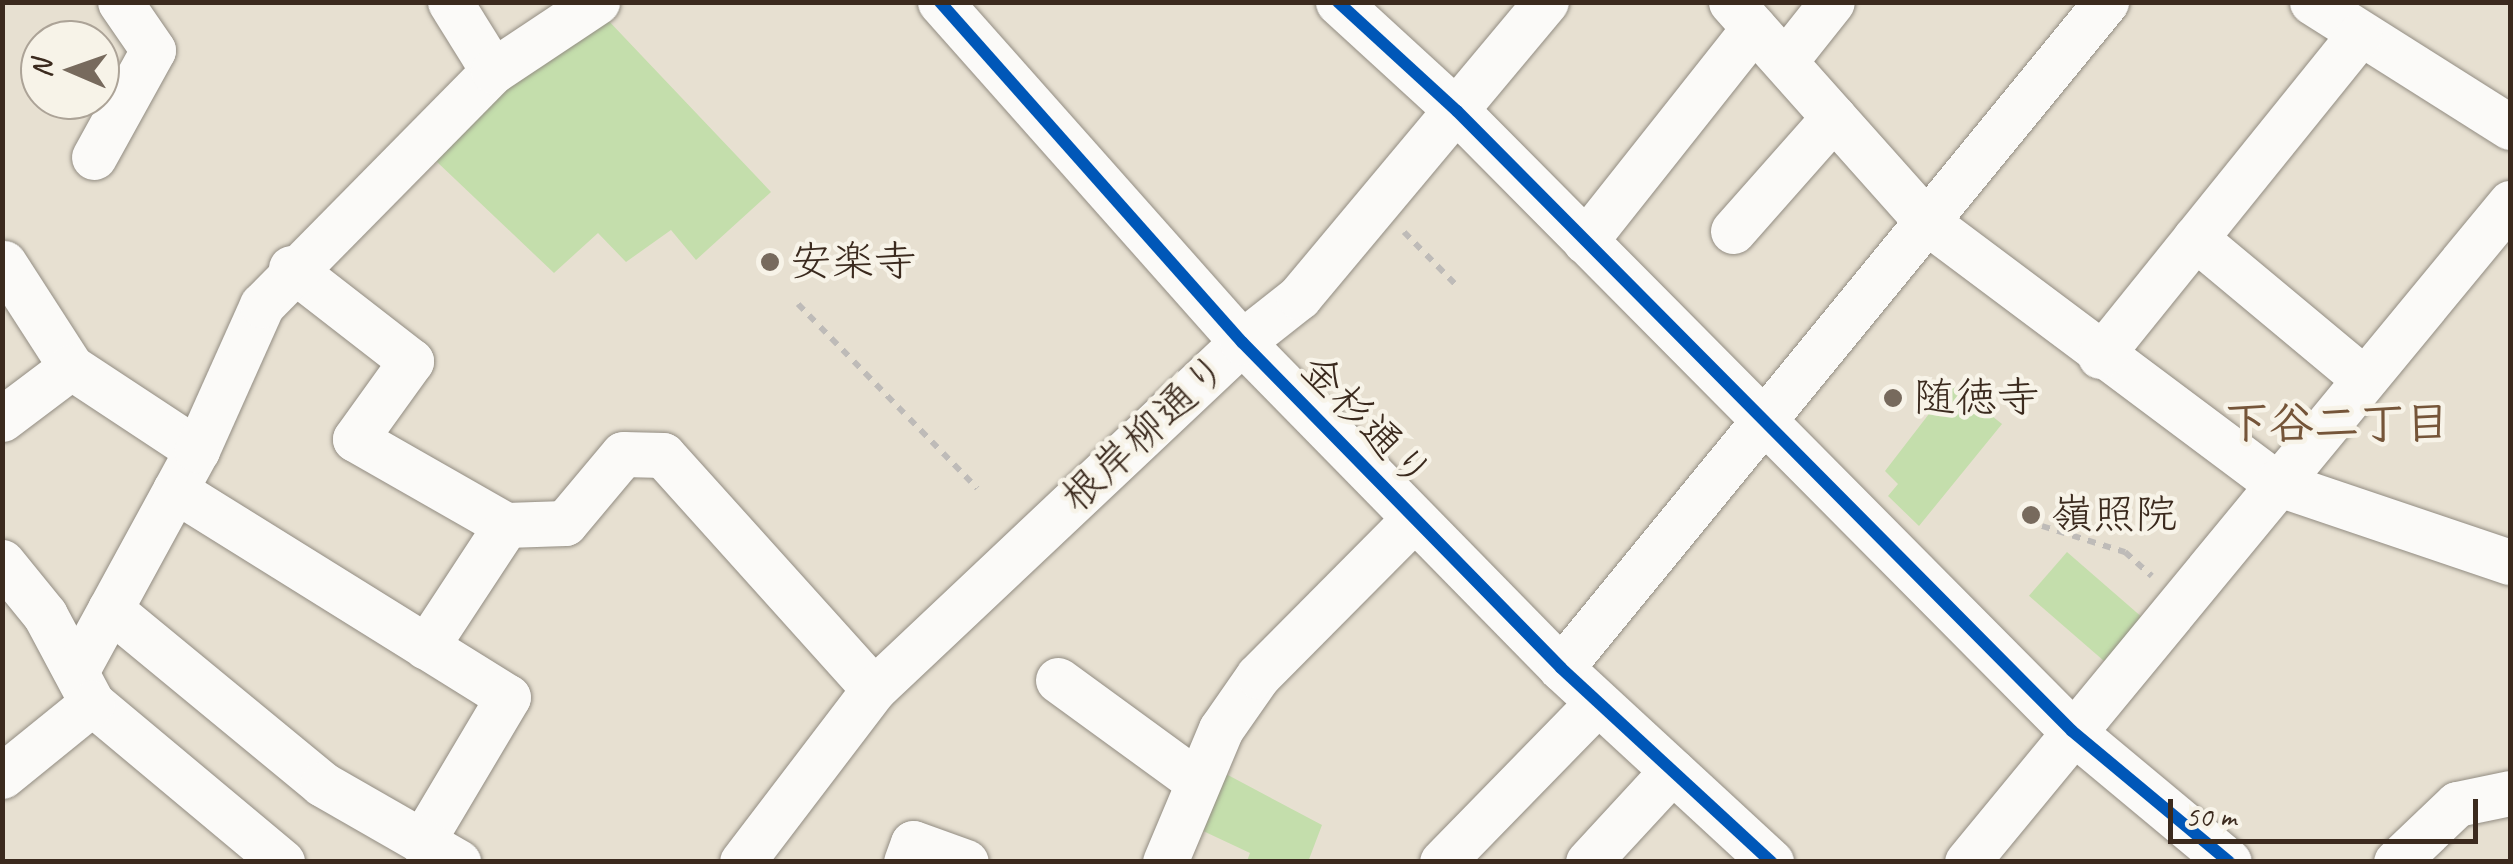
<!DOCTYPE html>
<html>
<head>
<meta charset="utf-8">
<style>
	body { margin:0 }
	#map { position:relative; width:2513px; height:864px; overflow:hidden; background:#e7e0d1; font-family:Caveat,"Klee One",sans-serif }
	div>[style] { position:absolute }
	.green>* { inset:0; background:#c4deac; transform-origin:0 0 }
	.path>* { height:6px; margin-top:-3px; transform-origin:0; background:repeating-linear-gradient(90deg,#bebbb8 0 8px,transparent 0 16px) }
	.roads { filter:drop-shadow(0 0 2px #928c82) drop-shadow(0 0 2px #928c82) }
	.minor>* { height:45px; margin:-22.5px; padding:0 22.5px; transform-origin:22.5px; border-radius:22.5px; background:#fbfaf8 }
	.cycleway>* { height:12px; margin:-6px; padding:0 6px; transform-origin:6px; border-radius:6px; background:#0057b8 }
	.dots>* { width:28px; height:28px; translate:-50% -50%; box-sizing:border-box; border:5px solid #f7f3e8; border-radius:50% }
	span { translate:-50% -50%; white-space:nowrap; text-align:center; line-height:1.15; -webkit-text-stroke:9px #f7f3e8; paint-order:stroke }
	.poi-label { font-size:42px; color:#3b2a1e }
	.left { translate:0 -50%; text-align:left }
	.street-label { font-size:42px; color:#3b2a1e }
	.neighbourhood-label { font-size:45px; color:#755539; font-weight:700 }
	.frame { position:absolute; inset:0; border:5px solid #3b2a1e; pointer-events:none }
	.north { position:absolute; left:20px; top:20px; width:100px; height:100px; box-sizing:border-box; background:#f7f3e8; border:2px solid #aca397; border-radius:50%; rotate:272deg; font-size:28px; font-weight:700; line-height:40px; text-align:center; color:#3b2a1e }
	.north::after { content:''; display:block; margin:auto; width:35px; height:45px; background:#776a5d; clip-path:polygon(50% 0,100% 100%,50% 72%,0 100%) }
	.scale { position:absolute; left:2168px; top:799px; width:310px; height:45px; box-sizing:border-box; border:5px solid #3b2a1e; border-top:0; padding-left:12px; font-size:30px; line-height:35px; white-space:nowrap; color:#3b2a1e; -webkit-text-stroke:8px #f7f3e8; paint-order:stroke }
</style>
</head>
<body>
<div id="map">
	<div class="green">
		<i style="clip-path:polygon(605px 17px,771px 192px,696px 260px,671px 230px,626px 262px,598px 233px,554px 273px,436px 161px,506px 88px)"></i>
		<i style="clip-path:polygon(1952px 384px,2002px 424px,1919px 526px,1888px 496px,1898px 484px,1885px 471px)"></i>
		<i style="left:2067px;top:552px;width:101px;height:58px;rotate:41deg"></i>
		<i style="clip-path:polygon(1226px 774px,1322px 825px,1308px 862px,1247px 861px,1250px 853px,1201px 830px)"></i>
	</div>
	<div class="path">
		<i style="left:1404px;top:232px;width:78px;rotate:45.5deg"></i>
		<i style="left:798px;top:304px;width:257px;rotate:45.8deg"></i>
		<i style="left:2042px;top:526px;width:87px;rotate:17.4deg"></i>
		<i style="left:2125px;top:552px;width:36px;rotate:42deg"></i>
	</div>
	<div class="roads">
		<div class="minor">
			<i style="left:450px;top:2px;width:81px;rotate:58.1deg"></i>
			<i style="left:940px;top:2px;width:455px;rotate:48.4deg"></i>
			<i style="left:1242px;top:342px;width:456px;rotate:45.6deg"></i>
			<i style="left:1561px;top:668px;width:286px;rotate:42.7deg"></i>
			<i style="left:1338px;top:2px;width:161px;rotate:42.5deg"></i>
			<i style="left:1457px;top:111px;width:873px;rotate:45.23deg"></i>
			<i style="left:2072px;top:731px;width:204px;rotate:39.8deg"></i>
			<i style="left:1731px;top:2px;width:295px;rotate:48.3deg"></i>
			<i style="left:1927px;top:222px;width:436px;rotate:36.8deg"></i>
			<i style="left:2276px;top:483px;width:247px;rotate:18.7deg"></i>
			<i style="left:2312px;top:2px;width:234px;rotate:32.3deg"></i>
			<i style="left:1785px;top:61px;width:75px;rotate:-51.5deg"></i>
			<i style="left:94px;top:157px;width:122px;rotate:-61.1deg"></i>
			<i style="left:153px;top:50px;width:58px;rotate:-124.5deg"></i>
			<i style="left:1733px;top:231px;width:152px;rotate:-48.5deg"></i>
			<i style="left:2195px;top:238px;width:219px;rotate:39.8deg"></i>
			<i style="left:1585px;top:241px;width:272px;rotate:-51.6deg"></i>
			<i style="left:4px;top:263px;width:124px;rotate:57.2deg"></i>
			<i style="left:71px;top:367px;width:151px;rotate:33.4deg"></i>
			<i style="left:291px;top:268px;width:152px;rotate:37.8deg"></i>
			<i style="left:411px;top:361px;width:96px;rotate:125.7deg"></i>
			<i style="left:355px;top:439px;width:174px;rotate:29.7deg"></i>
			<i style="left:2100px;top:356px;width:412px;rotate:-51.1deg"></i>
			<i style="left:2px;top:419px;width:86px;rotate:-37deg"></i>
			<i style="left:175px;top:490px;width:392px;rotate:31.9deg"></i>
			<i style="left:508px;top:697px;width:169px;rotate:120.7deg"></i>
			<i style="left:2px;top:562px;width:68px;rotate:50.9deg"></i>
			<i style="left:45px;top:615px;width:100px;rotate:61.9deg"></i>
			<i style="left:92px;top:703px;width:248px;rotate:39.9deg"></i>
			<i style="left:110px;top:609px;width:275px;rotate:39.5deg"></i>
			<i style="left:322px;top:784px;width:157px;rotate:29.8deg"></i>
			<i style="left:426px;top:647px;width:146px;rotate:-56.7deg"></i>
			<i style="left:506px;top:525px;width:59px;rotate:-1.9deg"></i>
			<i style="left:565px;top:523px;width:90px;rotate:-50deg"></i>
			<i style="left:623px;top:454px;width:40px;rotate:1.4deg"></i>
			<i style="left:663px;top:455px;width:315px;rotate:48deg"></i>
			<i style="left:78px;top:668px;width:248px;rotate:-61.4deg"></i>
			<i style="left:197px;top:450px;width:159px;rotate:-65.9deg"></i>
			<i style="left:262px;top:305px;width:329px;rotate:-45.4deg"></i>
			<i style="left:493px;top:71px;width:125px;rotate:-33.6deg"></i>
			<i style="left:1561px;top:668px;width:861px;rotate:-50.71deg"></i>
			<i style="left:1058px;top:680px;width:173px;rotate:36.1deg"></i>
			<i style="left:2px;top:776px;width:116px;rotate:-39deg"></i>
			<i style="left:742px;top:862px;width:218px;rotate:-52.7deg"></i>
			<i style="left:874px;top:689px;width:506px;rotate:-43.32deg"></i>
			<i style="left:1242px;top:342px;width:73px;rotate:-38.3deg"></i>
			<i style="left:1299px;top:297px;width:385px;rotate:-50.1deg"></i>
			<i style="left:906px;top:862px;width:20px;rotate:-70deg"></i>
			<i style="left:913px;top:843px;width:56px;rotate:19.7deg"></i>
			<i style="left:1165px;top:862px;width:144px;rotate:-67.2deg"></i>
			<i style="left:1221px;top:729px;width:65px;rotate:-55.1deg"></i>
			<i style="left:1258px;top:676px;width:221px;rotate:-45.2deg"></i>
			<i style="left:1442px;top:862px;width:222px;rotate:-45.7deg"></i>
			<i style="left:1588px;top:862px;width:124px;rotate:-47.3deg"></i>
			<i style="left:1967px;top:862px;width:854px;rotate:-50.51deg"></i>
			<i style="left:2396px;top:862px;width:84px;rotate:-43.6deg"></i>
			<i style="left:2457px;top:804px;width:54px;rotate:-11.7deg"></i>
		</div>
	</div>
	<div class="cycleway">
		<i style="left:940px;top:2px;width:455px;rotate:48.4deg"></i>
		<i style="left:1242px;top:342px;width:456px;rotate:45.6deg"></i>
		<i style="left:1561px;top:668px;width:286px;rotate:42.7deg"></i>
		<i style="left:1338px;top:2px;width:161px;rotate:42.5deg"></i>
		<i style="left:1457px;top:111px;width:873px;rotate:45.23deg"></i>
		<i style="left:2072px;top:731px;width:204px;rotate:39.8deg"></i>
	</div>
	<div class="dots">
		<i style="left:770px;top:262px;background:#776a5d"></i>
		<i style="left:1893px;top:398px;background:#776a5d"></i>
		<i style="left:2031px;top:515px;background:#776a5d"></i>
	</div>
	<div class="poi-label">
		<span class="left" style="left:790px;top:262px">安楽寺</span>
		<span class="left" style="left:1913px;top:398px">随徳寺</span>
		<span class="left" style="left:2051px;top:515px">嶺照院</span>
	</div>
	<div class="street-label">
		<span style="left:1366px;top:422px;rotate:46deg">金杉通り</span>
		<span style="left:1145px;top:433px;rotate:-43deg">根岸柳通り</span>
	</div>
	<div class="neighbourhood-label">
		<span style="left:2337px;top:424px">下谷二丁目</span>
	</div>
	<div class="frame"></div>
	<div class="north">N</div>
	<div class="scale">50 m</div>
</div>
</body>
</html>
